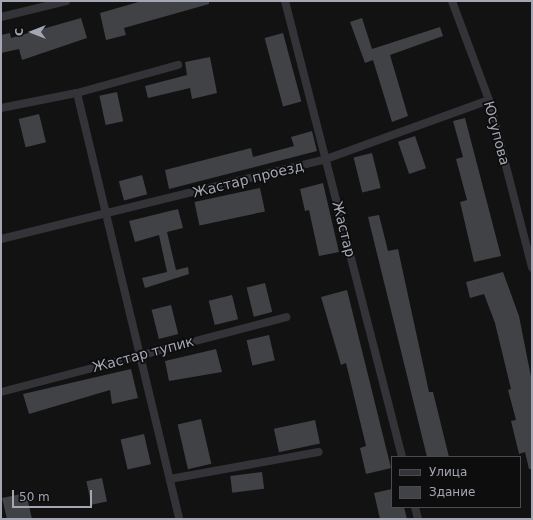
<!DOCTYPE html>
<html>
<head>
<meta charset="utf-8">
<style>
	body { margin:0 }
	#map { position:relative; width:533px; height:520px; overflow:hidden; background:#121213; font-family:"DejaVu Sans",sans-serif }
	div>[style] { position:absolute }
	.building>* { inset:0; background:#414246; transform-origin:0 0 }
	.street>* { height:8px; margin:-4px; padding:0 4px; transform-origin:4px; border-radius:4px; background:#333338 }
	span { translate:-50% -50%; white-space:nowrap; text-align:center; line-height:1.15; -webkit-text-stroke:3.5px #0d0d0e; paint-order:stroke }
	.street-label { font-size:14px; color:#a4a7b3 }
	.frame { position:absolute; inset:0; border:2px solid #a4a7b3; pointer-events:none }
	.legend { position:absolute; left:391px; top:456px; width:130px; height:52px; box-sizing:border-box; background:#0d0d0e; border:1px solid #494b50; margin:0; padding:5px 7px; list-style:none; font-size:12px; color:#a4a7b3 }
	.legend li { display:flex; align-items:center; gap:8px; height:20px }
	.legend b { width:20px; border:1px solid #494b50 }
	.north { position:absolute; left:12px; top:12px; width:40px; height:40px; -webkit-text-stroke:3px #0d0d0e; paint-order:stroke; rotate:270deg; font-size:11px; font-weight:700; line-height:16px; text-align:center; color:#a4a7b3 }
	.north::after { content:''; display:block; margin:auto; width:14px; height:18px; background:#a4a7b3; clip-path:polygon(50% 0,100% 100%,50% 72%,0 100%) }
	.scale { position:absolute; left:12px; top:490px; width:80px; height:18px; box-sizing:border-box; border:2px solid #a4a7b3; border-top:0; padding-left:5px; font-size:12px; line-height:14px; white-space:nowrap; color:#a4a7b3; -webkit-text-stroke:3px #0d0d0e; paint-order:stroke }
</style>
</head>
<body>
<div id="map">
	<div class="building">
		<i style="clip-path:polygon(142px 1px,209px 1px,209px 4px,124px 28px,126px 35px,106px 40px,100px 13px)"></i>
		<i style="clip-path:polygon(81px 18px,87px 38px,22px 60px,19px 49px,1px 53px,1px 35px,10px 33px,11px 38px)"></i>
		<i style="clip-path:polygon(362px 18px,372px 49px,440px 27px,443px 36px,390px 55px,408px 116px,392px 122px,373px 60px,365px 63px,350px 22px)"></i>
		<i style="left:283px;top:33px;width:71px;height:19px;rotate:75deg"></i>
		<i style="clip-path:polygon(210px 57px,217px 93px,192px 99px,190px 88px,148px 98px,145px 86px,187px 75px,185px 62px)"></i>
		<i style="left:117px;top:92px;width:30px;height:18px;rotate:78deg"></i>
		<i style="left:39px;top:114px;width:29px;height:21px;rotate:76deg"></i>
		<i style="clip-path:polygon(465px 118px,501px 256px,474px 262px,460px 202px,467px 200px,456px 159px,463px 157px,453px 121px)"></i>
		<i style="clip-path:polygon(312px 131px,317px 151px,169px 189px,165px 170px,251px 148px,253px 157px,294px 146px,291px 137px)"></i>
		<i style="left:415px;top:136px;width:34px;height:18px;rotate:71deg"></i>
		<i style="left:372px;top:153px;width:36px;height:19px;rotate:76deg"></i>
		<i style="left:142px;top:175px;width:20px;height:24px;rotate:75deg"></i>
		<i style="clip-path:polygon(323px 183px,339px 252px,319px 256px,309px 210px,305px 211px,300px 189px)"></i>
		<i style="left:260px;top:188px;width:24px;height:67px;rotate:78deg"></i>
		<i style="clip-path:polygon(178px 209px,183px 228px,167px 232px,176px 270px,188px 267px,189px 274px,145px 288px,142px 278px,167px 272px,159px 235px,135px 242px,129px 221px)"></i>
		<i style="clip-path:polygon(379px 215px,388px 251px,398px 249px,429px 392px,433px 392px,449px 457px,427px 457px,368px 217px)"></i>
		<i style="clip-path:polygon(503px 272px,519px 316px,532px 382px,532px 469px,529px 469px,525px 452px,519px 454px,511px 421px,516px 420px,508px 390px,511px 389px,495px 323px,484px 294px,470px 298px,466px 282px)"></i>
		<i style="left:265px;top:283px;width:30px;height:19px;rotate:76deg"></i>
		<i style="clip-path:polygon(347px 290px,391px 468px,366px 474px,360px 448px,366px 446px,346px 363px,341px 365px,321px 297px)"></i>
		<i style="left:232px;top:295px;width:25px;height:24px;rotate:76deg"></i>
		<i style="left:171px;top:305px;width:30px;height:20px;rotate:76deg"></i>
		<i style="left:269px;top:335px;width:26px;height:23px;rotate:77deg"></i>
		<i style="clip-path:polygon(216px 349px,222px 372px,169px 381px,165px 361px)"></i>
		<i style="clip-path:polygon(131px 369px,138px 398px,112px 404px,110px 390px,29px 414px,23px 394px)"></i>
		<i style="left:201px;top:419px;width:46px;height:24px;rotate:77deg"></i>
		<i style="left:315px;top:420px;width:24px;height:42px;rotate:78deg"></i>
		<i style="left:144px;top:434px;width:31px;height:24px;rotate:77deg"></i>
		<i style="left:262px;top:472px;width:17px;height:32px;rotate:83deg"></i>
		<i style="left:102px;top:478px;width:24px;height:16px;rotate:78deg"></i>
		<i style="clip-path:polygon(392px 489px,392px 507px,404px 507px,407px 519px,380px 519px,374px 493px)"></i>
		<i style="clip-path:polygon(26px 493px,32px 519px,7px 519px,2px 498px)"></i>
	</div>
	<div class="street">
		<i style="left:285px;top:1px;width:471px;rotate:75.6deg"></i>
		<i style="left:452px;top:1px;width:106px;rotate:69.5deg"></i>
		<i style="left:489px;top:100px;width:173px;rotate:75.6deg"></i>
		<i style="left:1px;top:17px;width:67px;rotate:-13.8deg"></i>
		<i style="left:77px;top:93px;width:438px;rotate:76.5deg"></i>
		<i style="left:1px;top:108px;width:77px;rotate:-11.2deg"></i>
		<i style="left:77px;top:93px;width:105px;rotate:-15.5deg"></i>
		<i style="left:1px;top:239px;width:335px;rotate:-13.8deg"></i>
		<i style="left:326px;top:159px;width:173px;rotate:-19.9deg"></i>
		<i style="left:1px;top:392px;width:295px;rotate:-14.7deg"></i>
		<i style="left:170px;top:479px;width:151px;rotate:-10.3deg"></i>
		<i style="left:415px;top:507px;width:12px;rotate:76deg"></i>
	</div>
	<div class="street-label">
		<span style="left:497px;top:133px;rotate:75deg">Юсупова</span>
		<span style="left:248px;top:179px;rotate:-14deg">Жастар проезд</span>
		<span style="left:344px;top:229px;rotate:76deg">Жастар</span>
		<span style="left:143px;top:354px;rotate:-15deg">Жастар тупик</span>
	</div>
	<div class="frame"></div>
	<ul class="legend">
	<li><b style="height:5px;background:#333338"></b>Улица</li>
	<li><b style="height:11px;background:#414246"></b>Здание</li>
	</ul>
	<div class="north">С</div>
	<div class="scale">50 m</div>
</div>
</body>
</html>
